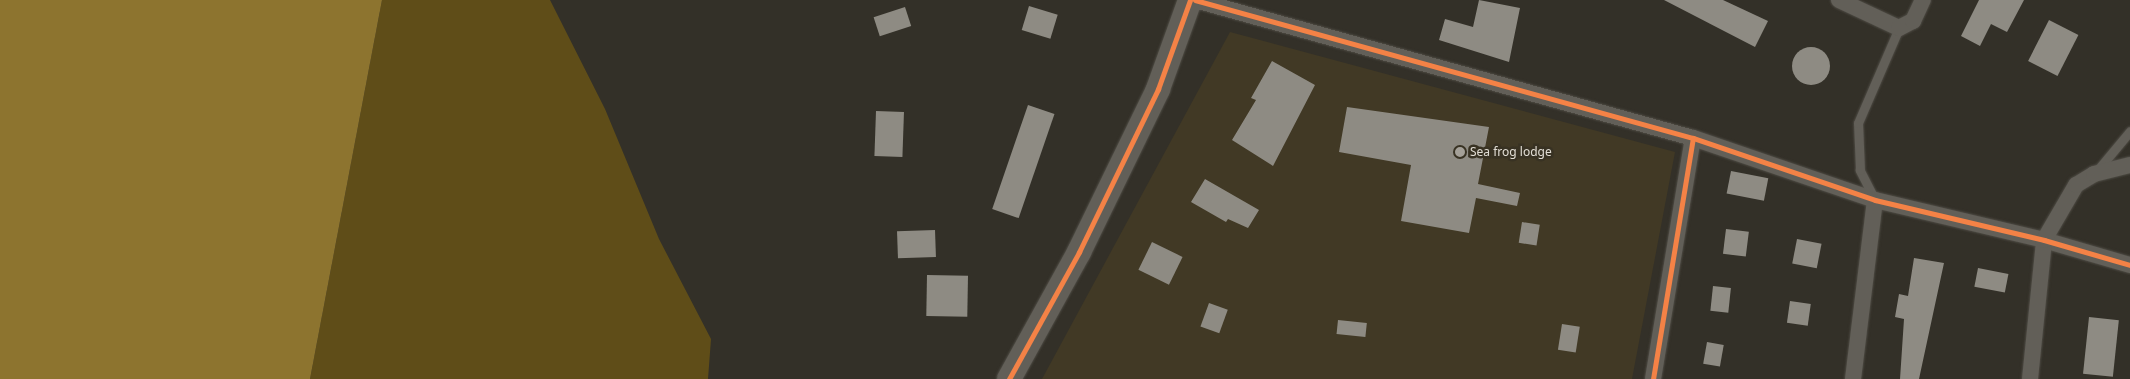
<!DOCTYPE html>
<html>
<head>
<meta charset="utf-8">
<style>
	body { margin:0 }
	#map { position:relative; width:2130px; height:379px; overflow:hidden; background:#333028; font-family:"Noto Sans",sans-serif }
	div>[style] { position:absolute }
	.built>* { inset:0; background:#413925 }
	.green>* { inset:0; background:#5f4d18 }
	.water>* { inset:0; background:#8d742f }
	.building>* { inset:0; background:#8e8b83; transform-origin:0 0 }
	.round { border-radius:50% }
	.roads { filter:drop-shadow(0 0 1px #4e4b44) drop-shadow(0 0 1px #4e4b44) }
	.lane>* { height:9px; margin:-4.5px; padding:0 4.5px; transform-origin:4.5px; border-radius:4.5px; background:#625f58 }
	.street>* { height:16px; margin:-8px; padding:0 8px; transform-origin:8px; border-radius:8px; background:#625f58 }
	.secondary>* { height:24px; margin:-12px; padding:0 12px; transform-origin:12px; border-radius:12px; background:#625f58 }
	.cycleway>* { height:5px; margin:-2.5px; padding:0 2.5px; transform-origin:2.5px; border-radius:2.5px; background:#f48246 }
	.dots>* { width:14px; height:14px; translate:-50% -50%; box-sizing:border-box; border:2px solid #383223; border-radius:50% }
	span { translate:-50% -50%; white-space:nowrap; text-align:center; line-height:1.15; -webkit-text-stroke:5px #383223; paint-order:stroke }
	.poi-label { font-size:12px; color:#e1ddd4 }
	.left { translate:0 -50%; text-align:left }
</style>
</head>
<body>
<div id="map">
	<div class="built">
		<i style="clip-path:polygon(1230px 32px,1675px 152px,1632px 379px,1042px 379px)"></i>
	</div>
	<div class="green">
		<i style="clip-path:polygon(382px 0,550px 0,605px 109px,659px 239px,711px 339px,708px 379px,310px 379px)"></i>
	</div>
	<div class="water">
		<i style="clip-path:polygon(0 0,382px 0,310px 379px,0 379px)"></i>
	</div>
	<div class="building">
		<i style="clip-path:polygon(1479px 0,1520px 8px,1509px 62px,1439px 40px,1445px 19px,1473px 27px)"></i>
		<i style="clip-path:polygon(1664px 0,1723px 0,1768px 21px,1755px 47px)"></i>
		<i style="clip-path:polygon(1979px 0,2024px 0,2007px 32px,1991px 24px,1980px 46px,1961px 36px)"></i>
		<i style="left:1029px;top:6px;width:30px;height:25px;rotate:17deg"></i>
		<i style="left:905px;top:7px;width:20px;height:33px;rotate:72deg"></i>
		<i style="left:2049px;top:20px;width:33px;height:46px;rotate:27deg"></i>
		<i class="round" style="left:1792px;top:47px;width:38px;height:38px"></i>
		<i style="clip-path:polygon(1272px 61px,1315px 85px,1273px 166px,1232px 140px,1256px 100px,1251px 98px)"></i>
		<i style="left:1028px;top:105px;width:28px;height:110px;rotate:19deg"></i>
		<i style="clip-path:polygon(1347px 107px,1489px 127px,1478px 184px,1520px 193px,1517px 206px,1476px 198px,1469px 233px,1401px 221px,1411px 165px,1339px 152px)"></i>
		<i style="left:876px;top:111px;width:28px;height:45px;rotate:2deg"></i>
		<i style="left:1731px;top:171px;width:38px;height:23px;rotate:11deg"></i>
		<i style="clip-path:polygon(1205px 179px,1259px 210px,1248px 228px,1228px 219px,1226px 222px,1191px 202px)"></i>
		<i style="left:1522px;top:222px;width:18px;height:21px;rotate:9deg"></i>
		<i style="left:1726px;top:229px;width:23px;height:25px;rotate:7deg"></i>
		<i style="left:935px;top:230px;width:27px;height:38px;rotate:88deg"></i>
		<i style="left:1797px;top:239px;width:25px;height:25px;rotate:11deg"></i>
		<i style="left:1152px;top:242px;width:34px;height:31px;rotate:26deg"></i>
		<i style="clip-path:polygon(1914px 258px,1944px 263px,1919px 379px,1900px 379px,1904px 319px,1895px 317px,1899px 294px,1908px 296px)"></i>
		<i style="left:1978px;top:268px;width:31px;height:19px;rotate:11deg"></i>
		<i style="left:927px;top:275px;width:41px;height:41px;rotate:1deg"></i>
		<i style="left:1713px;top:286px;width:18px;height:25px;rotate:6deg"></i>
		<i style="left:1790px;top:301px;width:21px;height:22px;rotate:8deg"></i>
		<i style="left:1209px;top:303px;width:20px;height:25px;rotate:20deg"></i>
		<i style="left:2089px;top:317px;width:30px;height:57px;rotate:6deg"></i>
		<i style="left:1338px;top:320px;width:29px;height:14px;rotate:6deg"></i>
		<i style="left:1562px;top:324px;width:18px;height:26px;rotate:9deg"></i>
		<i style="left:1707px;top:342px;width:17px;height:22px;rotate:10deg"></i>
	</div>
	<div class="roads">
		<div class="lane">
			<i style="left:2096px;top:172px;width:53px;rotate:-50.3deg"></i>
			<i style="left:1875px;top:200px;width:34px;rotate:-117deg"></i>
			<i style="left:1860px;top:170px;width:47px;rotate:-92.4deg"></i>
			<i style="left:1858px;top:123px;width:103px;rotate:-66.7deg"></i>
		</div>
		<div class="street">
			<i style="left:1195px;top:0;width:517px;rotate:15.49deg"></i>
			<i style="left:1693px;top:138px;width:192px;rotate:18.8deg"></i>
			<i style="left:1875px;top:200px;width:174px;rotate:13.3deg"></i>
			<i style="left:2044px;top:240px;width:90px;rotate:16.2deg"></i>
			<i style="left:1839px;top:0;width:66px;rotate:25deg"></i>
			<i style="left:1899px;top:28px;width:16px;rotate:-27deg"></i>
			<i style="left:1913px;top:21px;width:23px;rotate:-65deg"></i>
			<i style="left:1653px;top:379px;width:244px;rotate:-80.6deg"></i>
			<i style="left:1853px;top:379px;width:180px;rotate:-83deg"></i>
			<i style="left:2030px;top:379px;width:140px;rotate:-84.2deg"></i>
			<i style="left:2044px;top:240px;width:64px;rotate:-59.8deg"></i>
			<i style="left:2076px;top:185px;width:21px;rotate:-31deg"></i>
			<i style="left:2094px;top:174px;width:37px;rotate:-14deg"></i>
		</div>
		<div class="secondary">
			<i style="left:1009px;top:379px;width:145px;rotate:-61.1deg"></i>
			<i style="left:1079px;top:252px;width:181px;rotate:-64.1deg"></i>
			<i style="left:1158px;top:89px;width:95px;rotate:-70.2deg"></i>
		</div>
	</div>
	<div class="cycleway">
		<i style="left:1195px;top:0;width:517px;rotate:15.49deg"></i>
		<i style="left:1693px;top:138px;width:192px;rotate:18.8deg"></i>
		<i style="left:1875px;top:200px;width:174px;rotate:13.3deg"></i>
		<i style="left:2044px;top:240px;width:90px;rotate:16.2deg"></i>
		<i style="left:1009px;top:379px;width:145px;rotate:-61.1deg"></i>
		<i style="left:1079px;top:252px;width:181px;rotate:-64.1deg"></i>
		<i style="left:1158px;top:89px;width:95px;rotate:-70.2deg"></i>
		<i style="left:1653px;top:379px;width:244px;rotate:-80.6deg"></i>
	</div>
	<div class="dots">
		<i style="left:1460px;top:152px;background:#a4a098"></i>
	</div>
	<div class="poi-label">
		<span class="left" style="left:1470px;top:152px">Sea frog lodge</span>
	</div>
</div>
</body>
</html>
